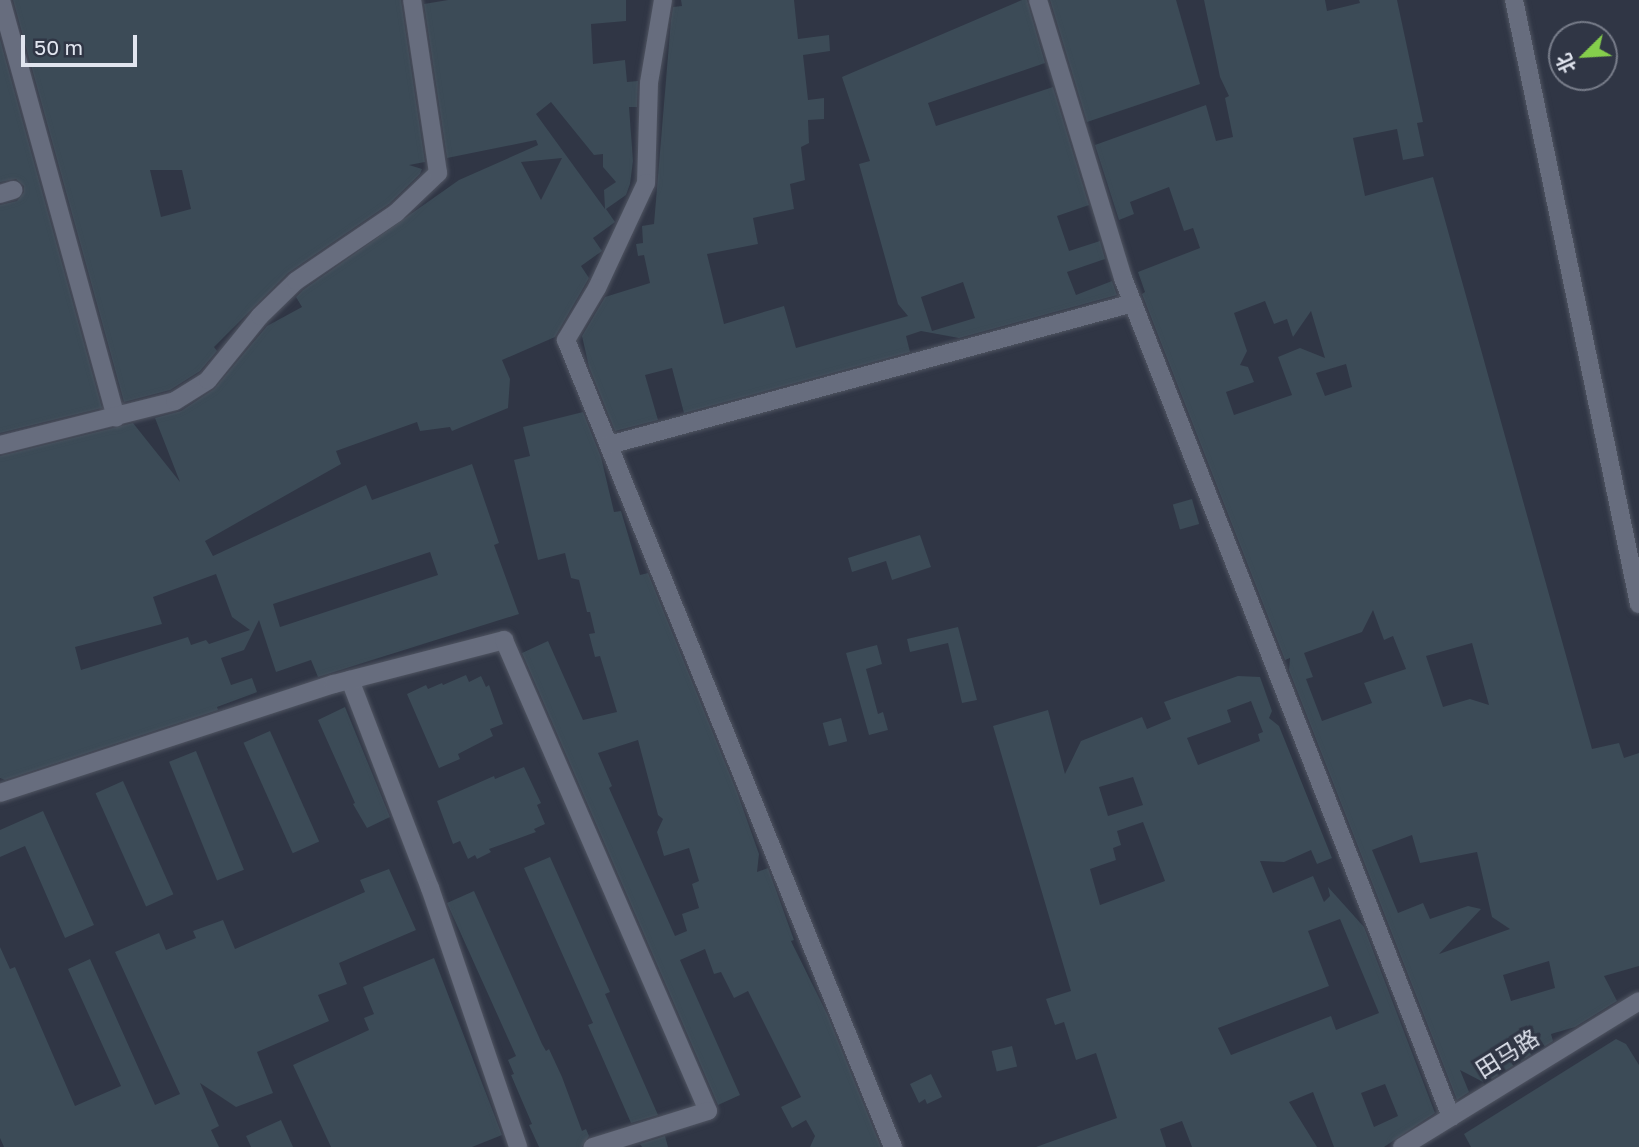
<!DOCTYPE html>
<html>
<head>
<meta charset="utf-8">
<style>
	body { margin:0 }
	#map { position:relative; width:1639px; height:1147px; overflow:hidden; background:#303645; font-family:"Golos Text","Noto Sans SC",sans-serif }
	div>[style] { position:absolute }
	.building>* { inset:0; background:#3c4b57; transform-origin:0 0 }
	.roads { filter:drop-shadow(0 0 2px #505562) drop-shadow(0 0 2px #505562) }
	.minor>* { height:18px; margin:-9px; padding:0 9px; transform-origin:9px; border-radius:9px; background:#676d7e }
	span { translate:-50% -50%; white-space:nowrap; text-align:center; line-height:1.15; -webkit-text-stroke:7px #303645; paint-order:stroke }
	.street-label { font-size:23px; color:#e1e5ef }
	.north { position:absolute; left:1548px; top:21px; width:70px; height:70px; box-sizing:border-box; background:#303645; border:2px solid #777c89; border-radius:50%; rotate:246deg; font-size:19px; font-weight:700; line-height:28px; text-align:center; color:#e1e5ef }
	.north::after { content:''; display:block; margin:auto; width:24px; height:32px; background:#85cf4c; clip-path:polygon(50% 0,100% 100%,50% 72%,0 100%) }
	.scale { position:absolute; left:21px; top:35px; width:116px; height:32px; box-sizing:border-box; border:4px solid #e1e5ef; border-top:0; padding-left:9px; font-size:21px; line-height:24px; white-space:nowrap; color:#e1e5ef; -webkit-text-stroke:5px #303645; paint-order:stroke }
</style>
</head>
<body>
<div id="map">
	<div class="building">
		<i style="clip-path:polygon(evenodd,13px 0,401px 0,425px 162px,409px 165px,422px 169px,420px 174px,389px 204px,288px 273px,214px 347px,217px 351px,200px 371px,170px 390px,124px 402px,13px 0,150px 170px,182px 170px,191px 209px,161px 217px,150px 170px)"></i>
		<i style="clip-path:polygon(evenodd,448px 0,626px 0,626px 21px,591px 24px,593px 64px,625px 60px,627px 82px,638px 81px,637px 107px,629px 107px,633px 161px,630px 184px,626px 195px,606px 209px,615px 222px,593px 238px,602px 251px,581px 266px,589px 278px,555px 337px,502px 360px,510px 379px,508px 408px,452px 431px,450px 427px,420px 431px,417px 422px,336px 451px,341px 464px,205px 541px,213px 556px,366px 485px,372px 500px,472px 464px,499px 543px,494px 545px,519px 614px,318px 677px,311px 660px,276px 672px,259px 620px,244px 650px,221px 658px,231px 685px,252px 678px,257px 692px,217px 707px,218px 710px,5px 780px,0 778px,0 456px,133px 423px,180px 482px,155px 418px,181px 411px,214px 389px,267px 326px,302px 307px,296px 297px,303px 290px,459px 180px,538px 145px,536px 140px,447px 158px,424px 4px,448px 0,551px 102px,594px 155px,603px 154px,603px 167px,616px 182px,604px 190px,605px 209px,536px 114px,551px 102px,448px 0,562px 158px,541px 200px,521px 162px,562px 158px,448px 0,430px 552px,438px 575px,280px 627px,273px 604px,430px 552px,448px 0,216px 574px,232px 617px,250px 630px,209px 644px,206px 640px,191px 645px,188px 637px,81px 670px,75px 647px,162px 624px,153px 597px,216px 574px)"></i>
		<i style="clip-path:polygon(evenodd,681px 0,794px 0,798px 39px,829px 35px,830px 51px,803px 55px,808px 100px,824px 98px,824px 119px,808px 120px,809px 143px,801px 147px,805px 180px,790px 184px,794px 209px,753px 218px,758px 244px,707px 254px,724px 324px,784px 306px,796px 348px,908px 316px,898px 304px,859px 164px,870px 161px,842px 77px,1022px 0,1027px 0,1045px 63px,928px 103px,936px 126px,1053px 87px,1089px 205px,1057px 216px,1069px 251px,1100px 241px,1105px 259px,1067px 272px,1076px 295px,1112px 281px,1117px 295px,959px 338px,921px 331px,906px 336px,910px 352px,684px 413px,672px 368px,645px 375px,658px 420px,615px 431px,589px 367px,582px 336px,605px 297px,650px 283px,644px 255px,638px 256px,636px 244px,643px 243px,642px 226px,654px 224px,671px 20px,673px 7px,682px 6px,681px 0,963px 282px,975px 318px,932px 331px,921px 297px,963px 282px)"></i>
		<i style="clip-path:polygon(1050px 0,1176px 0,1200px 84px,1087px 122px)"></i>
		<i style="clip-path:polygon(evenodd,1204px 0,1325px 0,1327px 11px,1360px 3px,1359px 0,1397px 0,1423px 122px,1417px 123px,1424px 156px,1403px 160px,1397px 129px,1353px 138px,1365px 196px,1433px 177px,1592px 749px,1619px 743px,1624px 758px,1639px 753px,1639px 966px,1604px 976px,1617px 1001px,1575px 1027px,1551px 1034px,1553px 1041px,1485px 1083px,1460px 1070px,1469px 1092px,1457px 1100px,1289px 670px,1290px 658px,1285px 660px,1142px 294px,1145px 292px,1138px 272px,1200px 248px,1193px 228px,1184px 231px,1169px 187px,1130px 202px,1134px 214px,1119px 220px,1095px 145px,1206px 105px,1216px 141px,1233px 137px,1225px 98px,1229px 96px,1220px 77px,1204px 0,1265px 301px,1274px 324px,1287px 319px,1293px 337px,1311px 311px,1325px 358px,1300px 348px,1278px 357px,1292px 395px,1234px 415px,1226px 392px,1254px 382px,1248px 367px,1240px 365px,1247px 351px,1234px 313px,1265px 301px,1204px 0,1346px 364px,1352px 387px,1325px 396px,1316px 373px,1346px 364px,1204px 0,1373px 610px,1384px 640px,1393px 636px,1406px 669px,1364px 683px,1372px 703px,1322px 721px,1306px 679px,1313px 677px,1304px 653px,1362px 632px,1373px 610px,1204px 0,1472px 643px,1489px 705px,1470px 699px,1443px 707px,1426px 656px,1472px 643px,1204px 0,1412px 835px,1420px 863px,1477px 852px,1492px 917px,1510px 929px,1439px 954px,1481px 909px,1468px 906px,1430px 919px,1423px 903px,1398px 913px,1372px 850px,1412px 835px,1204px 0,1549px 961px,1555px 988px,1511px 1001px,1503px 975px,1549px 961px)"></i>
		<i style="clip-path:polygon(0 39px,102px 408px,0 433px,0 205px,17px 201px,24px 192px,24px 186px,16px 179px,0 182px)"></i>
		<i style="clip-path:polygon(evenodd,583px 412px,601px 457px,614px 512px,621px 511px,640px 575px,648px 573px,737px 792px,759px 854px,757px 872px,768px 868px,794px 940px,791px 941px,828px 1016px,881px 1147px,810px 1147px,815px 1136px,806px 1120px,792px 1128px,781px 1107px,801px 1097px,748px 991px,734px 998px,721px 972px,714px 974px,705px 949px,680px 960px,740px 1095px,718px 1105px,522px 653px,548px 641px,583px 720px,617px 712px,600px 656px,595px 657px,589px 634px,595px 633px,590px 612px,587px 612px,579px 580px,571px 578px,565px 553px,538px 560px,514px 460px,530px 456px,523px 427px,583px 412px,638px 740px,658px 815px,663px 819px,657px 832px,664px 856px,689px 848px,699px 881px,692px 884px,699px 908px,682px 914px,687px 931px,675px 936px,609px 788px,612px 786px,598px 753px,638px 740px)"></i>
		<i style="left:1192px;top:499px;width:26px;height:20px;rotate:74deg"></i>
		<i style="clip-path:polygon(920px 535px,931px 567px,892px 580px,886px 561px,852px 572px,848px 558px)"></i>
		<i style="clip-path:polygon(958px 627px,977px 700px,962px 703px,948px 643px,910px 652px,907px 639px)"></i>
		<i style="clip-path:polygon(877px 645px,882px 664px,866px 669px,878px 714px,883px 712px,888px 730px,869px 735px,846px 653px)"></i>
		<i style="clip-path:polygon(466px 675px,469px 682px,481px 676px,486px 687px,489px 685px,503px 724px,490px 729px,493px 736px,458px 754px,460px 759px,439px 768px,407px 694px,426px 685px,428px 689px,442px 683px,443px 685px)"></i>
		<i style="clip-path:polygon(evenodd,1238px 676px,1260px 677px,1272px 711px,1269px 718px,1279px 726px,1332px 858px,1317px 864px,1311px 850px,1284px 862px,1260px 861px,1273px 893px,1313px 876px,1324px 902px,1330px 896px,1328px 887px,1364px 927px,1435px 1113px,1384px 1147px,1334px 1147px,1313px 1092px,1289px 1102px,1317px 1147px,1192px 1147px,1182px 1121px,1160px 1129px,1166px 1147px,1036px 1147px,1117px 1118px,1096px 1053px,1076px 1060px,1064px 1022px,1055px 1025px,1046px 999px,1071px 991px,993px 726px,1048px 710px,1065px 774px,1081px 741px,1142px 717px,1147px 729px,1171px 719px,1164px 702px,1238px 676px,1251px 701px,1263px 732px,1258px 734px,1260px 741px,1198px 765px,1187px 738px,1231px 722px,1227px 710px,1251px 701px,1238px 676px,1133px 777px,1143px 805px,1108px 816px,1099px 787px,1133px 777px,1238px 676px,1143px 822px,1165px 881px,1100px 905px,1090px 869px,1116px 860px,1113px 848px,1121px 845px,1117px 831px,1143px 822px,1238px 676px,1340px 919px,1379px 1013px,1336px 1030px,1331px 1016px,1231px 1055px,1218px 1028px,1329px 986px,1308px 931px,1340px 919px,1238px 676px,1385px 1084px,1398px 1116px,1374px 1127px,1361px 1093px,1385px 1084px)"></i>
		<i style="clip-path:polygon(345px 707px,390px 817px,367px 828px,353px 804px,355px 803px,318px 720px)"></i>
		<i style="left:841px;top:718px;width:24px;height:19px;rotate:75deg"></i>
		<i style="left:270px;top:731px;width:121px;height:29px;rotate:66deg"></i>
		<i style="left:196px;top:751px;width:128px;height:29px;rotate:68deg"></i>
		<i style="clip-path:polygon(524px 767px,541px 803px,537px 805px,545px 824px,534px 829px,536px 832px,489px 849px,491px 852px,477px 859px,475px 855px,468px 859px,460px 841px,453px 844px,437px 801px,494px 776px,495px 779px)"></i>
		<i style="left:123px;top:781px;width:124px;height:30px;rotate:66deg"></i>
		<i style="clip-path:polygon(43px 811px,94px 925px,65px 938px,25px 846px,0 857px,0 830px)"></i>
		<i style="clip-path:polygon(550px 857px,610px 992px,605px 994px,658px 1115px,631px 1123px,588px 1025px,593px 1023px,524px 868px)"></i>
		<i style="clip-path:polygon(389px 869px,416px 930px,339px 963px,347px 984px,318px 995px,329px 1021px,257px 1052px,273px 1093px,236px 1107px,200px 1083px,219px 1126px,211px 1130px,219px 1147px,4px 1147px,0 1138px,0 947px,10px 969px,15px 967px,75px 1106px,121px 1086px,68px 969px,90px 959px,155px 1105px,180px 1094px,115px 952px,159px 933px,166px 950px,196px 938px,193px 931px,223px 920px,235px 949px,365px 892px,360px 880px)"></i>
		<i style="clip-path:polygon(474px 891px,542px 1044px,546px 1051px,549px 1049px,562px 1077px,582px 1131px,586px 1129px,589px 1136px,582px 1147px,539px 1147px,529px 1125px,532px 1124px,511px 1075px,514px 1074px,508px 1060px,516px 1056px,447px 903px)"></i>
		<i style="clip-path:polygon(434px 958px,502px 1135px,472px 1147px,331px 1147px,293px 1065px,369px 1030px,364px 1018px,374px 1014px,363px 987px)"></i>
		<i style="clip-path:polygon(1616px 1039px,1626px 1044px,1639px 1065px,1639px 1147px,1471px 1147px,1464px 1134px)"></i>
		<i style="left:1012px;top:1046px;width:21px;height:21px;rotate:76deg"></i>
		<i style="clip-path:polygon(931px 1074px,942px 1097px,927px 1104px,925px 1099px,919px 1103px,910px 1084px)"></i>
		<i style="clip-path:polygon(281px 1120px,293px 1147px,251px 1147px,246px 1136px)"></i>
		<i style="clip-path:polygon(665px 1136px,668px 1147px,642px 1147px,640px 1144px)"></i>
	</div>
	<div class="roads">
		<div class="minor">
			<i style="left:1px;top:0;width:433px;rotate:74.6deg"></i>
			<i style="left:663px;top:0;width:84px;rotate:99.6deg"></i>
			<i style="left:649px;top:83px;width:100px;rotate:91.7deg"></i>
			<i style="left:646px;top:183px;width:116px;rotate:115deg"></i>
			<i style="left:597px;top:288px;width:61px;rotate:120.8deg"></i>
			<i style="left:566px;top:340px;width:871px;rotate:67.94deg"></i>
			<i style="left:1038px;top:0;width:291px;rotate:73deg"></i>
			<i style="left:1123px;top:278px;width:901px;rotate:68.65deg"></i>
			<i style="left:1514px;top:0;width:617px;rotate:78.31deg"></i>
			<i style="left:0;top:194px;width:14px;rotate:-17deg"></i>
			<i style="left:0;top:445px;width:180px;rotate:-14.1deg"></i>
			<i style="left:175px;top:401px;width:39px;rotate:-32deg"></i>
			<i style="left:208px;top:380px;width:82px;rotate:-50.9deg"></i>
			<i style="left:260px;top:316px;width:50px;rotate:-44.2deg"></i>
			<i style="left:296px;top:281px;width:121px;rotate:-34.2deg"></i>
			<i style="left:396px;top:213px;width:58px;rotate:-43.6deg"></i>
			<i style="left:438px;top:173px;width:175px;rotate:-98.5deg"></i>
			<i style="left:609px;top:445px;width:543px;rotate:-15.16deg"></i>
			<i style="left:350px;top:680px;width:223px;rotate:69deg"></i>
			<i style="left:430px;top:888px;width:274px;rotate:71.2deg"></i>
			<i style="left:0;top:793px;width:351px;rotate:-18.1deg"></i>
			<i style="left:334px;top:684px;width:176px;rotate:-14.5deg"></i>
			<i style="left:504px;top:640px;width:513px;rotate:66.58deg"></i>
			<i style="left:708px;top:1111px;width:121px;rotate:162.6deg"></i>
			<i style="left:1402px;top:1147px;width:278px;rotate:-31.6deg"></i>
		</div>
	</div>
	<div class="street-label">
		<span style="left:1507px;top:1053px;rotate:-32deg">田马路</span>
	</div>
	<div class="north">北</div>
	<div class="scale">50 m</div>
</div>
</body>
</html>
